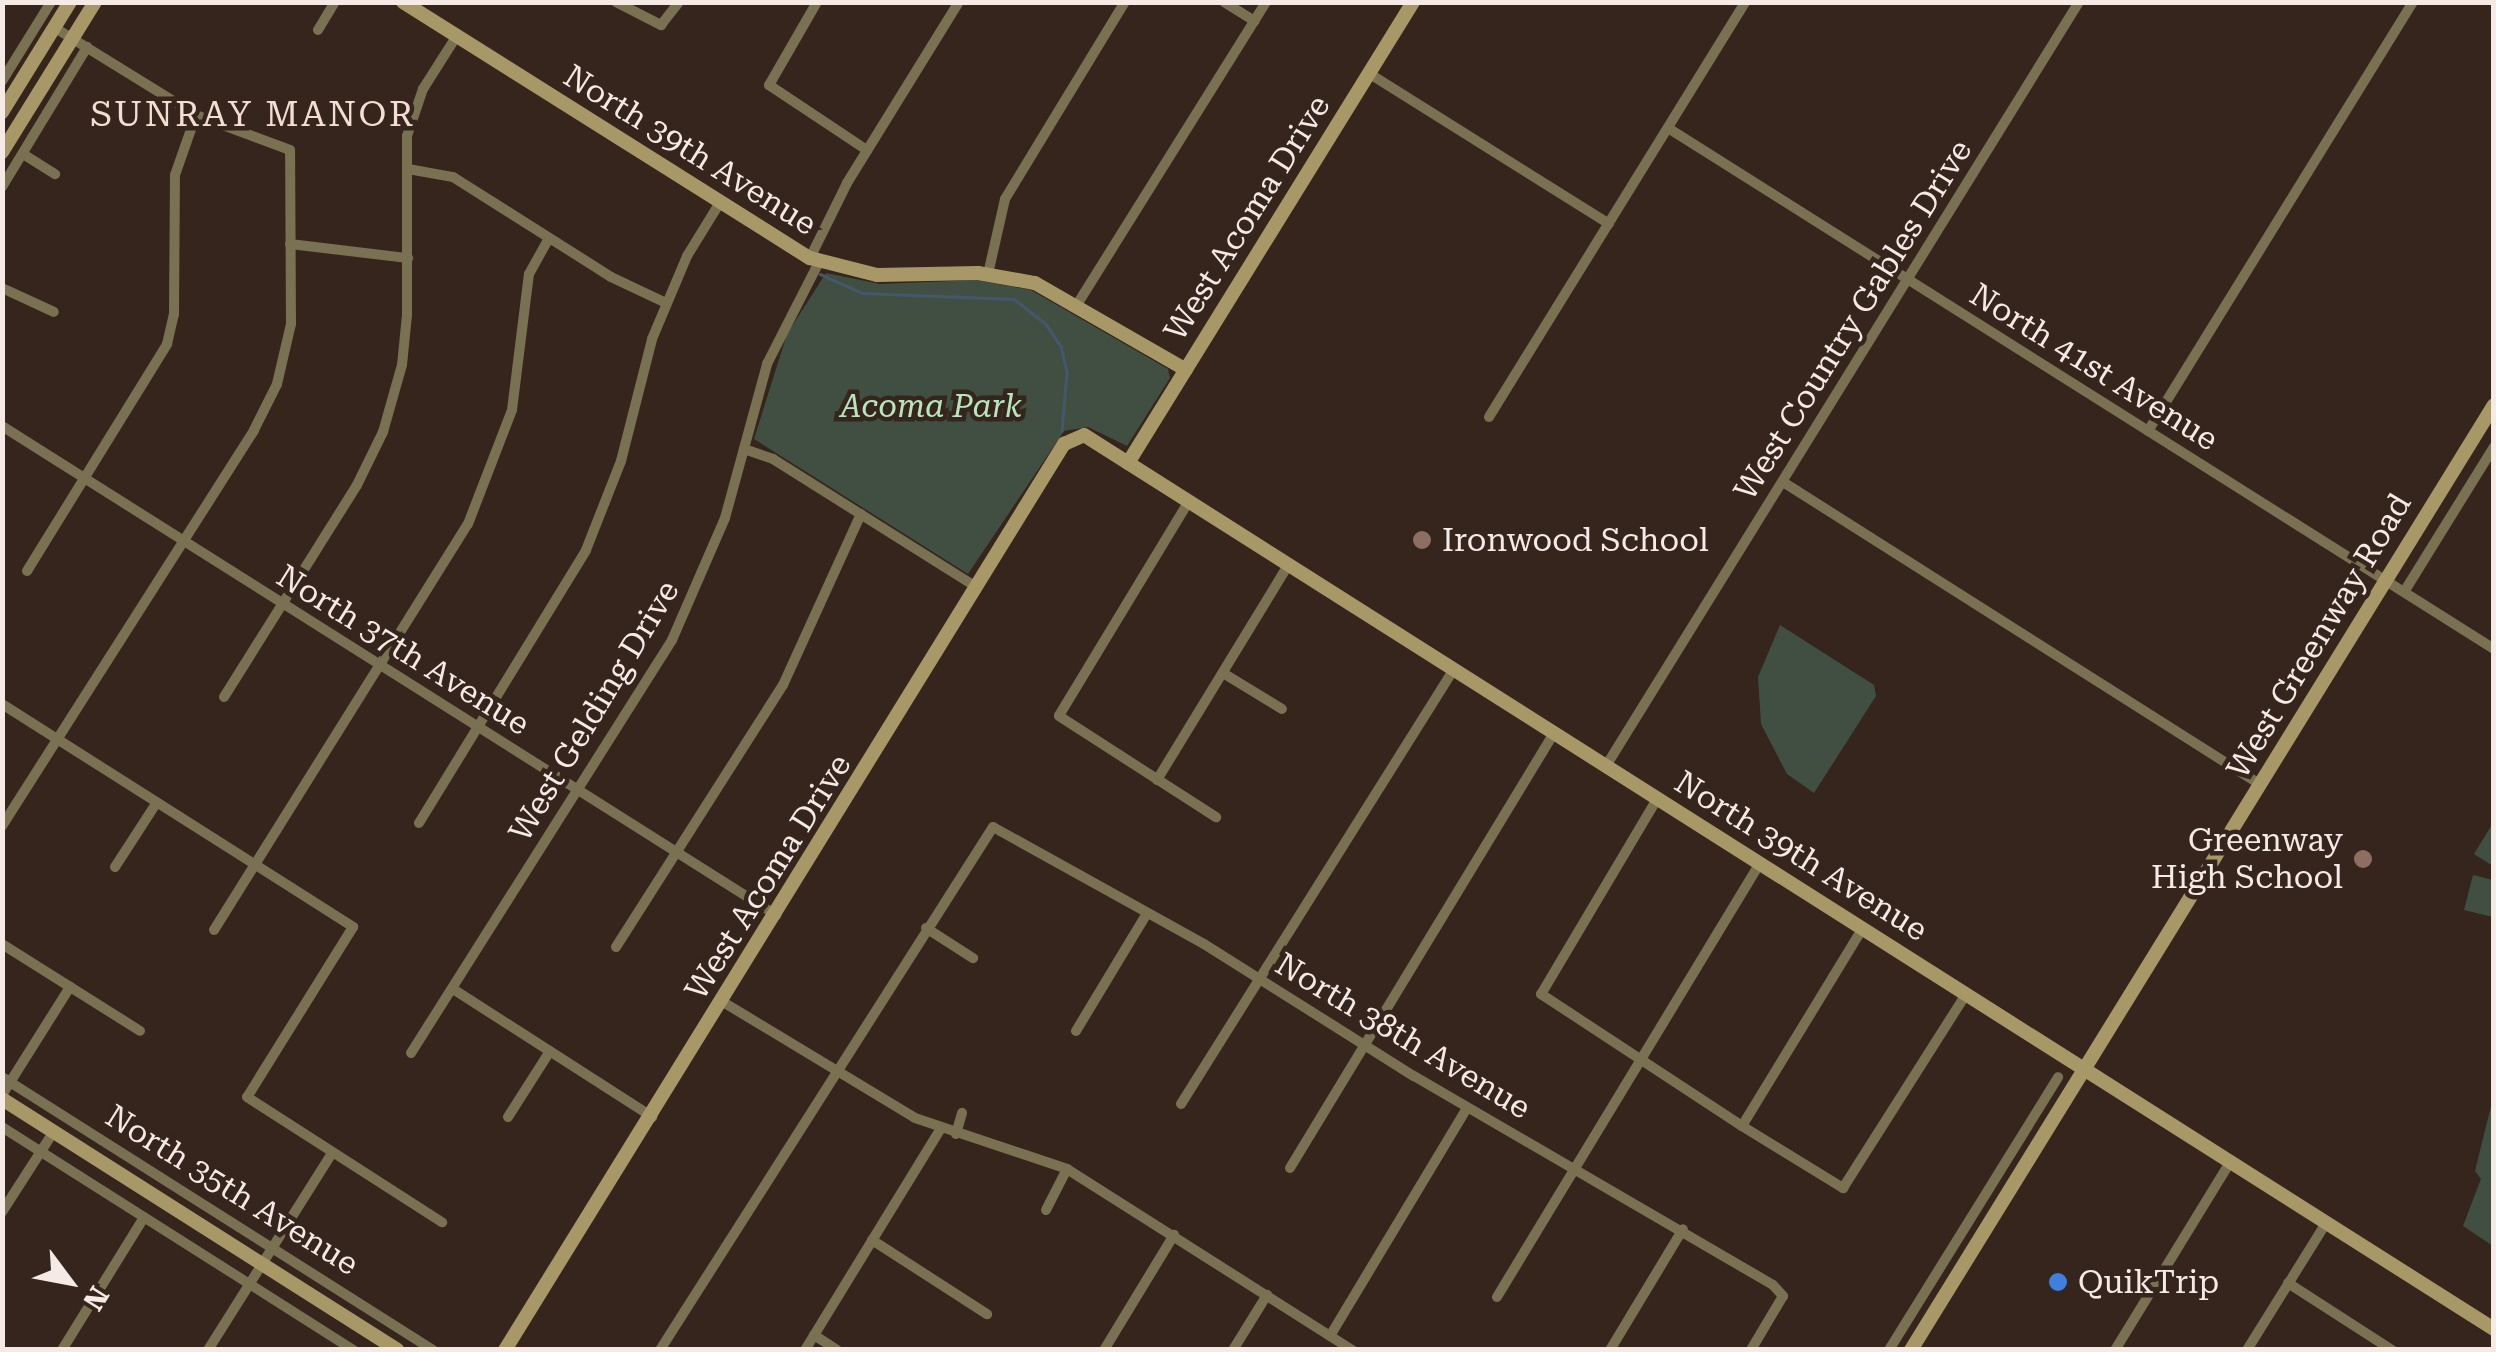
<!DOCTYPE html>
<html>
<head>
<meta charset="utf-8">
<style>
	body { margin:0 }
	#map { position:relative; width:2496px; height:1352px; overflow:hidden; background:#35251d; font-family:"Roboto Serif",serif }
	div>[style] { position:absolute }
	.green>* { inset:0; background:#414f43 }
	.stream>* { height:2.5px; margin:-1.25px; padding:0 1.25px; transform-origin:1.25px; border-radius:1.25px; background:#44576d }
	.street>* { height:10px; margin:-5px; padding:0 5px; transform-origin:5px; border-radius:5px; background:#7a7052 }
	.secondary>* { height:14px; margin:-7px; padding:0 7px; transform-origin:7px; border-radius:7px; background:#a99867 }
	.dots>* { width:28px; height:28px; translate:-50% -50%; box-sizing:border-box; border:5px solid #35251d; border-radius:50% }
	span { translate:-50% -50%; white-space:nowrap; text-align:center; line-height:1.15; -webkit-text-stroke:9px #35251d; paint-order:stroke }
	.street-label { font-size:32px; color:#f5eae5 }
	.park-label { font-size:32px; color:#b7e5be; font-style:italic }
	.poi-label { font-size:32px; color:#f5eae5 }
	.left { translate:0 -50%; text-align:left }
	.right { translate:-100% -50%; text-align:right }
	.neighbourhood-label { font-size:35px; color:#f4ded3; letter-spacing:2.5px }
	.frame { position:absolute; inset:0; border:5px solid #f5eae5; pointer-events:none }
	.north { position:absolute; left:20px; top:1232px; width:100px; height:100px; -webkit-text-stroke:8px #35251d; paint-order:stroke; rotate:122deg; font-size:28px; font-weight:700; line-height:40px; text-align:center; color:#f5eae5 }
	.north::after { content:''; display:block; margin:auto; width:35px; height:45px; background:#f5eae5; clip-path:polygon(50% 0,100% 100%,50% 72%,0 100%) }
</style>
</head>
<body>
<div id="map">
	<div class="green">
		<i style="clip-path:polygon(826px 273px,880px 284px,976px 280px,1031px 290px,1168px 369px,1170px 378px,1127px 446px,1088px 427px,1064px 431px,968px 574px,754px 439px,787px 334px)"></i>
		<i style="clip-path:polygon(1780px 625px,1874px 685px,1876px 696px,1814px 793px,1787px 774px,1761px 724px,1758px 677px)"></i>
		<i style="clip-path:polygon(2493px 823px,2493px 866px,2474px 854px)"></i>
		<i style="clip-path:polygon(2473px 875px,2493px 880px,2493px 917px,2464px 910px)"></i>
		<i style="clip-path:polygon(2493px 1098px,2493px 1246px,2463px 1226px,2481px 1179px,2475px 1171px)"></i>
	</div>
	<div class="stream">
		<i style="left:820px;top:274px;width:46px;rotate:24.3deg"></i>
		<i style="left:862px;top:293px;width:152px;rotate:2.3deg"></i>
		<i style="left:1014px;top:299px;width:41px;rotate:38deg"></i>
		<i style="left:1046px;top:324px;width:27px;rotate:56deg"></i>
		<i style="left:1061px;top:346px;width:28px;rotate:77deg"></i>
		<i style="left:1067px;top:373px;width:58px;rotate:94.9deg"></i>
	</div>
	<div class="street">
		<i style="left:616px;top:2px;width:51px;rotate:27.1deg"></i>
		<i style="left:661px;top:25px;width:29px;rotate:-52deg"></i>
		<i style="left:817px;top:2px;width:96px;rotate:120deg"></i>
		<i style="left:769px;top:85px;width:118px;rotate:33.6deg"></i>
		<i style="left:1224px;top:2px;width:36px;rotate:32deg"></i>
		<i style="left:318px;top:30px;width:33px;rotate:-59deg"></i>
		<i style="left:1370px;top:74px;width:282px;rotate:32.1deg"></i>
		<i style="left:2px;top:81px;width:93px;rotate:-58.2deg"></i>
		<i style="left:1668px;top:128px;width:977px;rotate:32.24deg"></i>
		<i style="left:23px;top:154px;width:38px;rotate:32deg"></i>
		<i style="left:408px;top:169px;width:46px;rotate:10.1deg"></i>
		<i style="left:453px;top:177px;width:187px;rotate:32.3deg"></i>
		<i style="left:611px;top:277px;width:61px;rotate:25.3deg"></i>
		<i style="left:2px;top:187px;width:164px;rotate:-58.7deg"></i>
		<i style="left:290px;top:244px;width:119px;rotate:6.8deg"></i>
		<i style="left:810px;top:258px;width:84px;rotate:-63.7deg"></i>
		<i style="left:847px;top:183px;width:213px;rotate:-58.3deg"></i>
		<i style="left:988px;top:274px;width:77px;rotate:-77.2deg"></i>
		<i style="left:1005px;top:199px;width:231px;rotate:-58.7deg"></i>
		<i style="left:2px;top:288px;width:57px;rotate:24.8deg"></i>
		<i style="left:1078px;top:303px;width:355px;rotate:-58deg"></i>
		<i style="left:1489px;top:417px;width:488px;rotate:-58.3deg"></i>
		<i style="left:2px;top:426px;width:916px;rotate:32.28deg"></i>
		<i style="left:2148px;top:431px;width:504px;rotate:-58.3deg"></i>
		<i style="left:744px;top:449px;width:31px;rotate:19deg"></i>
		<i style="left:773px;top:459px;width:240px;rotate:32.2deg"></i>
		<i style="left:1783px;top:482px;width:566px;rotate:32.37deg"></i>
		<i style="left:1189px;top:501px;width:251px;rotate:121.2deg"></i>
		<i style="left:1059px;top:716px;width:187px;rotate:32.8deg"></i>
		<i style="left:27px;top:571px;width:267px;rotate:-58.3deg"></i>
		<i style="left:167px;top:344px;width:31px;rotate:-77deg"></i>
		<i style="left:174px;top:314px;width:139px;rotate:-89.6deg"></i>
		<i style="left:175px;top:175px;width:64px;rotate:-70.7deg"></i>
		<i style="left:2404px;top:592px;width:171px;rotate:-58.2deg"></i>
		<i style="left:1223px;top:673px;width:69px;rotate:31.4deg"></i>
		<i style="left:224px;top:697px;width:250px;rotate:-57.9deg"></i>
		<i style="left:357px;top:485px;width:59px;rotate:-63.9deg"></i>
		<i style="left:383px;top:432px;width:70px;rotate:-74.2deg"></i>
		<i style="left:402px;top:365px;width:50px;rotate:-84.3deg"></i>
		<i style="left:407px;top:315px;width:179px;rotate:-90deg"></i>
		<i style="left:407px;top:136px;width:50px;rotate:-71.2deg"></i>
		<i style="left:423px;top:89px;width:62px;rotate:-57.6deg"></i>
		<i style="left:2px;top:704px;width:416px;rotate:32.4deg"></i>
		<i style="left:353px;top:927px;width:200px;rotate:121.9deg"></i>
		<i style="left:247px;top:1097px;width:232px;rotate:32.7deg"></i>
		<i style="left:1606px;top:766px;width:899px;rotate:-58.24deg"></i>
		<i style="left:1157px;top:780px;width:252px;rotate:-58.6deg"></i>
		<i style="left:1657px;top:799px;width:227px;rotate:120.7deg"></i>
		<i style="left:1541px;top:994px;width:240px;rotate:33.3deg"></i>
		<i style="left:1742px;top:1126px;width:119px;rotate:31.5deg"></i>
		<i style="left:1843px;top:1188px;width:230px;rotate:-57.6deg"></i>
		<i style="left:419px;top:823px;width:320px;rotate:-58.5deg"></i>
		<i style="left:586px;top:550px;width:96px;rotate:-68.5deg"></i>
		<i style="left:621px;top:461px;width:126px;rotate:-75.7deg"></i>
		<i style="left:652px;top:339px;width:90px;rotate:-67.1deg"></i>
		<i style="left:687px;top:256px;width:61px;rotate:-58.4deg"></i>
		<i style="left:2px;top:826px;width:469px;rotate:-57.5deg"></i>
		<i style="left:254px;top:430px;width:51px;rotate:-63.4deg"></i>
		<i style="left:277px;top:384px;width:62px;rotate:-76.9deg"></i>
		<i style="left:291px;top:324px;width:174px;rotate:-90.3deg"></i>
		<i style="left:290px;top:150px;width:100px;rotate:-159.6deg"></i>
		<i style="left:196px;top:115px;width:166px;rotate:-148.3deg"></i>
		<i style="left:115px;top:867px;width:77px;rotate:-57.1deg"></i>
		<i style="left:926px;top:928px;width:56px;rotate:32.6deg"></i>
		<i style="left:214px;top:930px;width:479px;rotate:-58deg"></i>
		<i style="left:468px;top:524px;width:122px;rotate:-68.9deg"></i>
		<i style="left:512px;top:410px;width:137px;rotate:-82.9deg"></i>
		<i style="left:529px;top:274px;width:41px;rotate:-60.9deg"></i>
		<i style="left:2px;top:944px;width:163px;rotate:32.2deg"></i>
		<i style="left:616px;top:947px;width:311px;rotate:-57.5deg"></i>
		<i style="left:783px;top:685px;width:188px;rotate:-65.5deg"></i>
		<i style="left:453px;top:989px;width:237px;rotate:32.7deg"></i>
		<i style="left:723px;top:1002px;width:224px;rotate:31.1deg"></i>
		<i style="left:915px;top:1118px;width:160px;rotate:18.5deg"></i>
		<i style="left:1067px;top:1169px;width:338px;rotate:32.4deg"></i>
		<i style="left:1076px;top:1031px;width:135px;rotate:-58.9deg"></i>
		<i style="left:411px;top:1053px;width:489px;rotate:-57.7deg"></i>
		<i style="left:672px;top:640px;width:133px;rotate:-66.5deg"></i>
		<i style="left:725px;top:518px;width:160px;rotate:-74.7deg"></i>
		<i style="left:767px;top:364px;width:114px;rotate:-63deg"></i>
		<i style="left:2px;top:1077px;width:510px;rotate:32.35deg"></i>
		<i style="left:2px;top:1095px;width:128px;rotate:-57.8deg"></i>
		<i style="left:1181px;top:1104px;width:514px;rotate:-57.89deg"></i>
		<i style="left:508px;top:1117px;width:78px;rotate:-57.5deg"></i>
		<i style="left:1742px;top:1126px;width:232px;rotate:-58.6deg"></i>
		<i style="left:2px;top:1127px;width:416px;rotate:32.4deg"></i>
		<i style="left:956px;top:1134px;width:22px;rotate:-74deg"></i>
		<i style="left:1290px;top:1168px;width:509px;rotate:-58.75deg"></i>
		<i style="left:1046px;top:1210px;width:46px;rotate:-62.9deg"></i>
		<i style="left:2px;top:1212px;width:96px;rotate:-57.3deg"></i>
		<i style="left:872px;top:1240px;width:137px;rotate:32.8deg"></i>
		<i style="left:2288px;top:1283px;width:124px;rotate:32.8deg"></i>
		<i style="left:1497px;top:1297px;width:507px;rotate:-58.78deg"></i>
		<i style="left:814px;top:1335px;width:27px;rotate:33deg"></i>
		<i style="left:1330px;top:1336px;width:266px;rotate:-59deg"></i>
		<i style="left:62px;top:1350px;width:156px;rotate:-58.3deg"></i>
		<i style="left:208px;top:1350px;width:233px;rotate:-57.8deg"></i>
		<i style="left:660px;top:1350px;width:620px;rotate:-57.51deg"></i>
		<i style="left:993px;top:827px;width:241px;rotate:29deg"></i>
		<i style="left:1204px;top:944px;width:248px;rotate:32.2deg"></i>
		<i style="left:1414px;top:1076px;width:415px;rotate:30.2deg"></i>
		<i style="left:1773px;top:1285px;width:15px;rotate:48deg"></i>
		<i style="left:1783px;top:1296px;width:63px;rotate:120.7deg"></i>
		<i style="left:805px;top:1350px;width:258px;rotate:-58.5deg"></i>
		<i style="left:1104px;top:1350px;width:135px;rotate:-58.7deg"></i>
		<i style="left:1233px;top:1350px;width:65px;rotate:-58.3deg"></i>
		<i style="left:1610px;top:1350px;width:141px;rotate:-58.9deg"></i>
		<i style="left:1889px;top:1350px;width:321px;rotate:-58.2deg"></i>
		<i style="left:2115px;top:1350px;width:220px;rotate:-58.5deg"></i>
		<i style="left:2247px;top:1350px;width:150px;rotate:-58.1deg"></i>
	</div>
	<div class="secondary">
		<i style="left:403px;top:2px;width:481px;rotate:32.2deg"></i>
		<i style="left:810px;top:258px;width:69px;rotate:14.2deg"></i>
		<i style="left:877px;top:275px;width:101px;rotate:-1.1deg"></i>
		<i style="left:978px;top:273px;width:58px;rotate:10deg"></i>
		<i style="left:1035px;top:283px;width:174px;rotate:29.9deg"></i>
		<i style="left:2px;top:112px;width:129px;rotate:-58.3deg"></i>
		<i style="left:2px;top:152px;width:176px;rotate:-58.2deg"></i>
		<i style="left:1128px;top:463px;width:542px;rotate:-58.27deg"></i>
		<i style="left:2px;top:1099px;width:468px;rotate:32.4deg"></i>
		<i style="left:505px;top:1350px;width:1065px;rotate:-58.33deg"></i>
		<i style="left:1064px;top:444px;width:22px;rotate:-24deg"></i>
		<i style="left:1084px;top:435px;width:1670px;rotate:32.38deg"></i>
		<i style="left:1911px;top:1350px;width:1110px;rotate:-58.33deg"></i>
	</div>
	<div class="dots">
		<i style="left:1422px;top:540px;background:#8d6e63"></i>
		<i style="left:2363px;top:859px;background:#8d6e63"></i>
		<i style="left:2058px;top:1282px;background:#3f7fe0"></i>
	</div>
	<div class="street-label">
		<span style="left:690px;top:150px;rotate:32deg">North 39th Avenue</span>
		<span style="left:1247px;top:218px;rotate:-58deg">West Acoma Drive</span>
		<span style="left:1853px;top:320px;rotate:-58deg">West Country Gables Drive</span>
		<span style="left:2094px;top:367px;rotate:32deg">North 41st Avenue</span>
		<span style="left:2319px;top:636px;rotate:-59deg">West Greenway Road</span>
		<span style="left:403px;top:650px;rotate:32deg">North 37th Avenue</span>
		<span style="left:594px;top:711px;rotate:-59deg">West Gelding Drive</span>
		<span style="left:1801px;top:856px;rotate:32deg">North 39th Avenue</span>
		<span style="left:768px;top:877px;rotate:-58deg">West Acoma Drive</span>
		<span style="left:1403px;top:1036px;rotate:31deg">North 38th Avenue</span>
		<span style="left:232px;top:1190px;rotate:32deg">North 35th Avenue</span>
	</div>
	<div class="park-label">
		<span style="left:931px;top:406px">Acoma Park</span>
	</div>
	<div class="poi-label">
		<span class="left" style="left:1442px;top:540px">Ironwood School</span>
		<span class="right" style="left:2343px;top:859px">Greenway<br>High School</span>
		<span class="left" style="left:2078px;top:1282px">QuikTrip</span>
	</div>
	<div class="neighbourhood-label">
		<span style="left:253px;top:115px">SUNRAY MANOR</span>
	</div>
	<div class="frame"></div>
	<div class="north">N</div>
</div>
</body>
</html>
